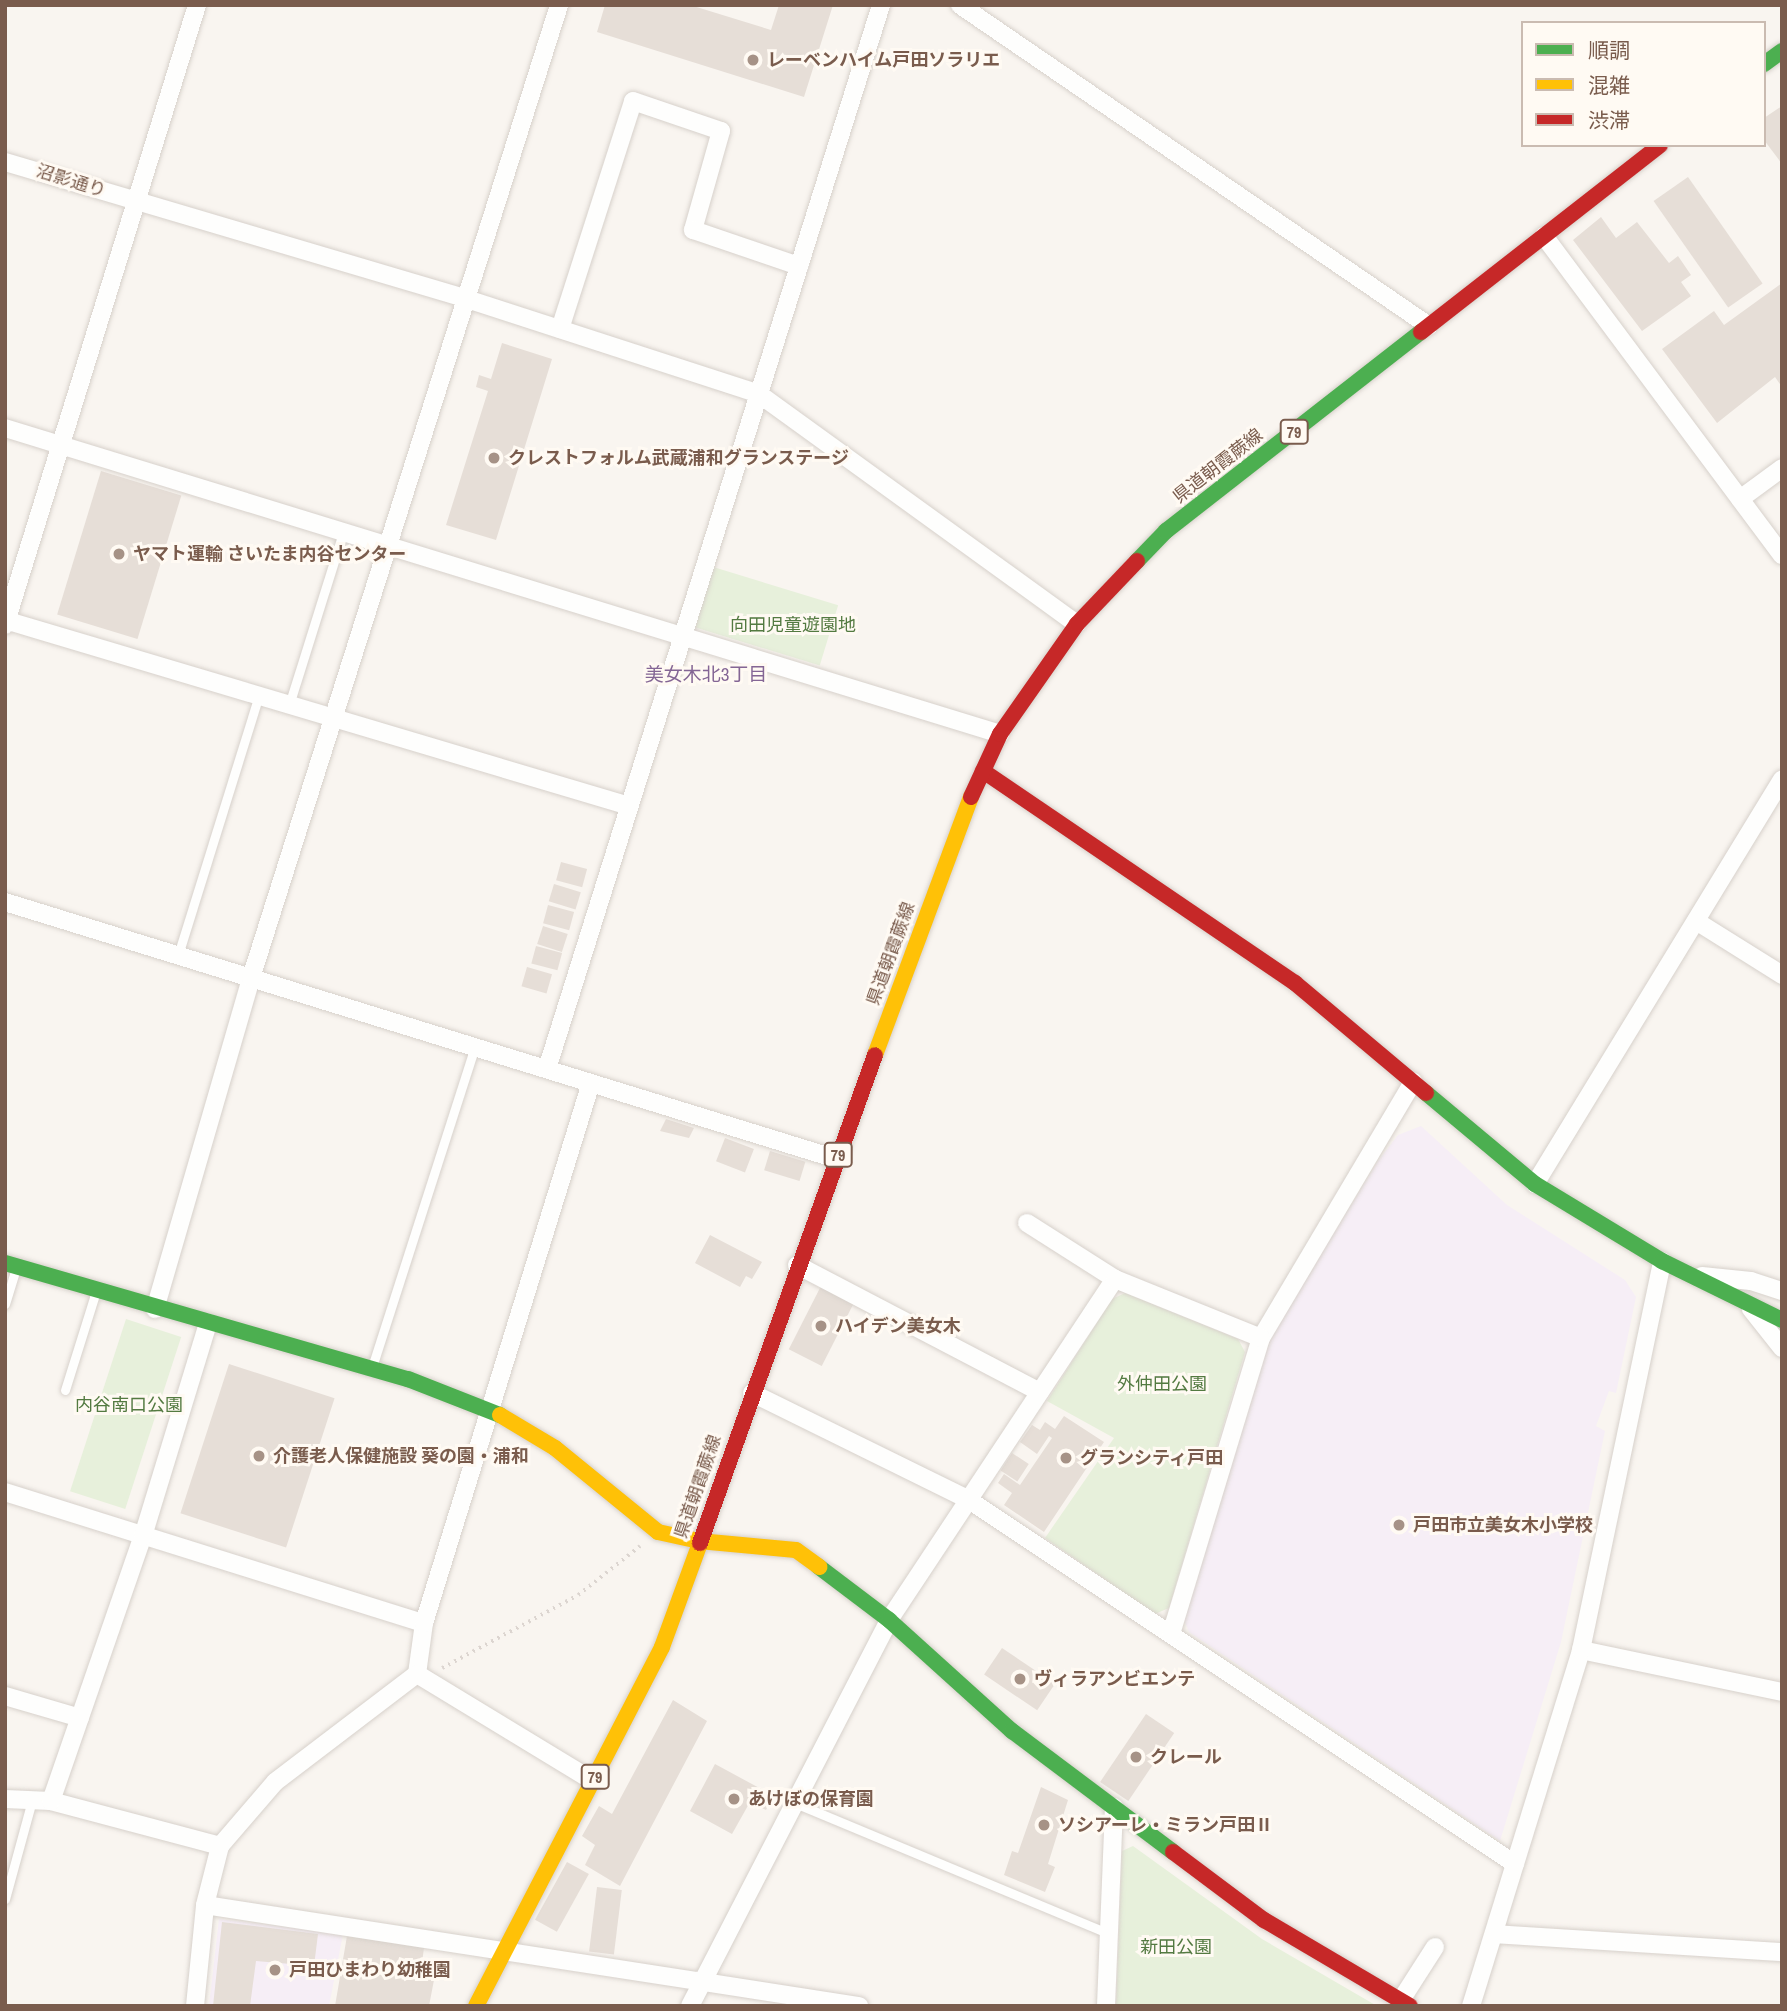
<!DOCTYPE html>
<html>
<head>
<meta charset="utf-8">
<style>
	body { margin:0 }
	#map { position:relative; width:1787px; height:2011px; overflow:hidden; background:#f9f5f0; font-family:"Archivo Narrow","Noto Sans JP",sans-serif }
	div>[style] { position:absolute }
	.education>* { inset:0; background:#f6eef6 }
	.green>* { inset:0; background:#e7f0db; transform-origin:0 0 }
	.building>* { inset:0; background:#e6ded7; transform-origin:0 0 }
	.path>* { height:3.5px; margin-top:-1.75px; transform-origin:0; background:repeating-linear-gradient(90deg,#dcd5d0 0 2px,transparent 0 7px) }
	.roads { filter:drop-shadow(0 0 2px #d7d1cb) drop-shadow(0 0 2px #d7d1cb) }
	.lane>* { height:9px; margin:-4.5px; padding:0 4.5px; transform-origin:4.5px; border-radius:4.5px; background:#fefefd }
	.street>* { height:18px; margin:-9px; padding:0 9px; transform-origin:9px; border-radius:9px; background:#fefefd }
	.fast>* { height:16px; margin:-8px; padding:0 8px; transform-origin:8px; border-radius:8px; background:#4caf50 }
	.slow>* { height:16px; margin:-8px; padding:0 8px; transform-origin:8px; border-radius:8px; background:#ffc107 }
	.jam>* { height:16px; margin:-8px; padding:0 8px; transform-origin:8px; border-radius:8px; background:#c62828 }
	.dots>* { width:19px; height:19px; translate:-50% -50%; box-sizing:border-box; border:4px solid #fffaf3; border-radius:50% }
	span { translate:-50% -50%; white-space:nowrap; text-align:center; line-height:1.15; -webkit-text-stroke:6px #fffaf3; paint-order:stroke }
	.shield-label span { padding:2px 5px; background:#fffaf3; border:2px solid; border-radius:5px; -webkit-text-stroke-width:0 }
	.shield-label { font-size:16px; color:#7a5c4d; font-weight:700 }
	.poi-label { font-size:18px; color:#7a5c4d; font-weight:700 }
	.left { translate:0 -50%; text-align:left }
	.street-label { font-size:18px; color:#7a5c4d }
	.park-label { font-size:18px; color:#537a41 }
	.neighbourhood-label { font-size:19px; color:#846695 }
	.frame { position:absolute; inset:0; border:7px solid #7a5c4d; pointer-events:none }
	.legend { position:absolute; left:1521px; top:21px; width:245px; height:126px; box-sizing:border-box; background:#fffaf3; border:2px solid #cabbb1; margin:0; padding:9px 12px; list-style:none; font-size:21px; color:#7a5c4d }
	.legend li { display:flex; align-items:center; gap:14px; height:35px }
	.legend b { width:35px; border:2px solid #cabbb1 }
</style>
</head>
<body>
<div id="map">
	<div class="education">
		<i style="clip-path:polygon(1421px 1126px,1507px 1205px,1625px 1280px,1636px 1297px,1616px 1393px,1609px 1391px,1596px 1426px,1605px 1431px,1561px 1642px,1500px 1841px,1189px 1632px,1184px 1620px,1270px 1338px,1378px 1161px,1398px 1135px)"></i>
		<i style="clip-path:polygon(219px 1919px,343px 1934px,329px 2006px,209px 2006px)"></i>
	</div>
	<div class="green">
		<i style="left:710px;top:566px;width:134px;height:63px;rotate:17deg"></i>
		<i style="clip-path:polygon(1125px 1293px,1238px 1339px,1245px 1352px,1169px 1608px,1155px 1614px,1045px 1538px,1114px 1438px,1047px 1401px,1112px 1299px)"></i>
		<i style="left:126px;top:1319px;width:58px;height:181px;rotate:18deg"></i>
		<i style="clip-path:polygon(1133px 1846px,1262px 1939px,1377px 2006px,1116px 2006px,1122px 1851px)"></i>
	</div>
	<div class="building">
		<i style="clip-path:polygon(605px 5px,690px 5px,771px 30px,779px 5px,833px 5px,804px 97px,597px 32px)"></i>
		<i style="clip-path:polygon(1782px 106px,1782px 164px,1764px 140px,1764px 118px)"></i>
		<i style="left:1688px;top:177px;width:130px;height:42px;rotate:55deg"></i>
		<i style="clip-path:polygon(1601px 217px,1616px 238px,1637px 222px,1669px 263px,1678px 256px,1691px 275px,1681px 282px,1691px 296px,1642px 331px,1573px 240px)"></i>
		<i style="clip-path:polygon(1782px 283px,1782px 387px,1775px 377px,1717px 423px,1662px 349px,1714px 311px,1724px 325px)"></i>
		<i style="clip-path:polygon(502px 343px,552px 359px,496px 540px,446px 525px,488px 391px,476px 387px,479px 375px,491px 379px)"></i>
		<i style="left:101px;top:471px;width:84px;height:150px;rotate:17deg"></i>
		<i style="left:561px;top:862px;width:27px;height:19px;rotate:15deg"></i>
		<i style="left:554px;top:884px;width:28px;height:18px;rotate:17deg"></i>
		<i style="left:548px;top:905px;width:27px;height:19px;rotate:15deg"></i>
		<i style="left:543px;top:926px;width:26px;height:19px;rotate:18deg"></i>
		<i style="left:536px;top:946px;width:27px;height:18px;rotate:15deg"></i>
		<i style="left:527px;top:967px;width:26px;height:20px;rotate:16deg"></i>
		<i style="clip-path:polygon(666px 1119px,694px 1128px,689px 1138px,660px 1131px)"></i>
		<i style="left:725px;top:1138px;width:31px;height:25px;rotate:21deg"></i>
		<i style="left:770px;top:1151px;width:37px;height:20px;rotate:17deg"></i>
		<i style="clip-path:polygon(710px 1235px,762px 1262px,752px 1279px,746px 1276px,740px 1287px,695px 1263px)"></i>
		<i style="left:821px;top:1286px;width:37px;height:71px;rotate:27deg"></i>
		<i style="left:229px;top:1364px;width:111px;height:157px;rotate:18deg"></i>
		<i style="clip-path:polygon(1064px 1416px,1104px 1442px,1044px 1532px,1004px 1505px,1012px 1493px,998px 1483px,1004px 1474px,1020px 1485px,1052px 1438px,1049px 1436px,1037px 1454px,1020px 1442px,1032px 1425px,1040px 1430px,1045px 1422px,1055px 1429px)"></i>
		<i style="left:1012px;top:1453px;width:20px;height:21px;rotate:33deg"></i>
		<i style="left:1002px;top:1648px;width:64px;height:32px;rotate:34deg"></i>
		<i style="clip-path:polygon(673px 1700px,707px 1721px,620px 1886px,585px 1865px,595px 1845px,582px 1836px,599px 1806px,612px 1814px)"></i>
		<i style="left:1146px;top:1714px;width:34px;height:82px;rotate:34deg"></i>
		<i style="clip-path:polygon(715px 1764px,774px 1796px,766px 1810px,750px 1802px,732px 1834px,690px 1811px)"></i>
		<i style="clip-path:polygon(1041px 1787px,1068px 1800px,1048px 1864px,1055px 1867px,1045px 1892px,1004px 1875px,1012px 1851px,1018px 1853px)"></i>
		<i style="left:567px;top:1862px;width:25px;height:66px;rotate:29deg"></i>
		<i style="left:597px;top:1887px;width:25px;height:65px;rotate:7deg"></i>
		<i style="clip-path:polygon(222px 1922px,318px 1934px,314px 1966px,256px 1961px,250px 2006px,213px 2006px)"></i>
		<i style="clip-path:polygon(347px 1936px,424px 1948px,420px 1977px,434px 1980px,429px 2006px,335px 2006px)"></i>
	</div>
	<div class="path">
		<i style="left:442px;top:1668px;width:154px;rotate:-28.2deg"></i>
		<i style="left:578px;top:1595px;width:79px;rotate:-38.3deg"></i>
	</div>
	<div class="roads">
		<div class="lane">
			<i style="left:289px;top:705px;width:180px;rotate:-72.6deg"></i>
			<i style="left:178px;top:955px;width:272px;rotate:-72.7deg"></i>
			<i style="left:5px;top:1304px;width:37px;rotate:-73deg"></i>
			<i style="left:372px;top:1367px;width:336px;rotate:-72.2deg"></i>
			<i style="left:65px;top:1390px;width:104px;rotate:-72.6deg"></i>
			<i style="left:795px;top:1803px;width:340px;rotate:22.6deg"></i>
			<i style="left:5px;top:1899px;width:103px;rotate:-74.7deg"></i>
		</div>
		<div class="street">
			<i style="left:960px;top:5px;width:568px;rotate:34.39deg"></i>
			<i style="left:5px;top:162px;width:482px;rotate:16.5deg"></i>
			<i style="left:467px;top:299px;width:307px;rotate:18deg"></i>
			<i style="left:759px;top:394px;width:392px;rotate:35.9deg"></i>
			<i style="left:1544px;top:236px;width:398px;rotate:53.3deg"></i>
			<i style="left:560px;top:329px;width:239px;rotate:-72.2deg"></i>
			<i style="left:633px;top:101px;width:93px;rotate:18.8deg"></i>
			<i style="left:721px;top:131px;width:103px;rotate:105.8deg"></i>
			<i style="left:693px;top:230px;width:112px;rotate:18.8deg"></i>
			<i style="left:5px;top:428px;width:1041px;rotate:17.09deg"></i>
			<i style="left:1740px;top:499px;width:52px;rotate:-36.4deg"></i>
			<i style="left:5px;top:620px;width:651px;rotate:16.6deg"></i>
			<i style="left:5px;top:625px;width:649px;rotate:-72.79deg"></i>
			<i style="left:5px;top:902px;width:871px;rotate:17.17deg"></i>
			<i style="left:1696px;top:921px;width:102px;rotate:32.1deg"></i>
			<i style="left:547px;top:1069px;width:1115px;rotate:-72.57deg"></i>
			<i style="left:1535px;top:1184px;width:474px;rotate:-58.6deg"></i>
			<i style="left:1027px;top:1223px;width:104px;rotate:32.5deg"></i>
			<i style="left:797px;top:1265px;width:274px;rotate:27.6deg"></i>
			<i style="left:1702px;top:1276px;width:49px;rotate:5.8deg"></i>
			<i style="left:1751px;top:1281px;width:33px;rotate:18deg"></i>
			<i style="left:155px;top:1309px;width:345px;rotate:-73.8deg"></i>
			<i style="left:251px;top:978px;width:1021px;rotate:-72.43deg"></i>
			<i style="left:1751px;top:1309px;width:50px;rotate:51.5deg"></i>
			<i style="left:752px;top:1393px;width:242px;rotate:26.2deg"></i>
			<i style="left:969px;top:1500px;width:656px;rotate:33.69deg"></i>
			<i style="left:5px;top:1492px;width:439px;rotate:17.4deg"></i>
			<i style="left:1171px;top:1634px;width:309px;rotate:-73.1deg"></i>
			<i style="left:1261px;top:1338px;width:298px;rotate:-59.3deg"></i>
			<i style="left:1581px;top:1650px;width:205px;rotate:11.8deg"></i>
			<i style="left:417px;top:1674px;width:51px;rotate:-82.2deg"></i>
			<i style="left:424px;top:1623px;width:565px;rotate:-72.82deg"></i>
			<i style="left:5px;top:1696px;width:78px;rotate:16.3deg"></i>
			<i style="left:5px;top:1799px;width:46px;rotate:2.5deg"></i>
			<i style="left:51px;top:1801px;width:175px;rotate:14.9deg"></i>
			<i style="left:51px;top:1801px;width:281px;rotate:-70.9deg"></i>
			<i style="left:143px;top:1536px;width:223px;rotate:-73deg"></i>
			<i style="left:205px;top:1905px;width:662px;rotate:8.78deg"></i>
			<i style="left:1494px;top:1934px;width:289px;rotate:3.6deg"></i>
			<i style="left:1401px;top:2000px;width:63px;rotate:-57.3deg"></i>
			<i style="left:195px;top:2006px;width:101px;rotate:-84.3deg"></i>
			<i style="left:205px;top:1905px;width:61px;rotate:-75.7deg"></i>
			<i style="left:220px;top:1846px;width:84px;rotate:-49.3deg"></i>
			<i style="left:275px;top:1782px;width:178px;rotate:-37.3deg"></i>
			<i style="left:417px;top:1674px;width:206px;rotate:31.3deg"></i>
			<i style="left:690px;top:2006px;width:434px;rotate:-62.7deg"></i>
			<i style="left:889px;top:1620px;width:409px;rotate:-56.5deg"></i>
			<i style="left:1115px;top:1279px;width:157px;rotate:22deg"></i>
			<i style="left:1106px;top:2006px;width:199px;rotate:-87.7deg"></i>
			<i style="left:1471px;top:2006px;width:373px;rotate:-72.8deg"></i>
			<i style="left:1581px;top:1650px;width:397px;rotate:-78.2deg"></i>
		</div>
		<div class="fast">
			<i style="left:1764px;top:64px;width:22px;rotate:-36deg"></i>
			<i style="left:1137px;top:561px;width:42px;rotate:-46deg"></i>
			<i style="left:1166px;top:531px;width:323px;rotate:-38deg"></i>
			<i style="left:1426px;top:1093px;width:142px;rotate:39.9deg"></i>
			<i style="left:1535px;top:1184px;width:149px;rotate:31.2deg"></i>
			<i style="left:1662px;top:1261px;width:134px;rotate:26.2deg"></i>
			<i style="left:5px;top:1263px;width:419px;rotate:16.1deg"></i>
			<i style="left:408px;top:1379px;width:99px;rotate:21.4deg"></i>
			<i style="left:819px;top:1567px;width:88px;rotate:37.1deg"></i>
			<i style="left:889px;top:1620px;width:166px;rotate:42.1deg"></i>
			<i style="left:1012px;top:1731px;width:201px;rotate:36.9deg"></i>
		</div>
		<div class="slow">
			<i style="left:875px;top:1055px;width:275px;rotate:-69.6deg"></i>
			<i style="left:500px;top:1415px;width:64px;rotate:31deg"></i>
			<i style="left:555px;top:1448px;width:133px;rotate:39.2deg"></i>
			<i style="left:658px;top:1532px;width:42px;rotate:12.4deg"></i>
			<i style="left:699px;top:1541px;width:97px;rotate:5.3deg"></i>
			<i style="left:796px;top:1550px;width:29px;rotate:36deg"></i>
			<i style="left:476px;top:2006px;width:404px;rotate:-62.6deg"></i>
			<i style="left:662px;top:1647px;width:111px;rotate:-69.9deg"></i>
		</div>
		<div class="jam">
			<i style="left:1421px;top:332px;width:303px;rotate:-38deg"></i>
			<i style="left:983px;top:771px;width:377px;rotate:34.2deg"></i>
			<i style="left:1295px;top:983px;width:171px;rotate:40deg"></i>
			<i style="left:971px;top:797px;width:69px;rotate:-65.3deg"></i>
			<i style="left:1000px;top:734px;width:134px;rotate:-55deg"></i>
			<i style="left:1077px;top:624px;width:87px;rotate:-46.4deg"></i>
			<i style="left:700px;top:1543px;width:518px;rotate:-70.27deg"></i>
			<i style="left:1173px;top:1852px;width:114px;rotate:36.8deg"></i>
			<i style="left:1264px;top:1920px;width:169px;rotate:30.5deg"></i>
		</div>
	</div>
	<div class="dots">
		<i style="left:753px;top:60px;background:#a69286"></i>
		<i style="left:494px;top:458px;background:#a69286"></i>
		<i style="left:119px;top:554px;background:#a69286"></i>
		<i style="left:821px;top:1326px;background:#a69286"></i>
		<i style="left:259px;top:1456px;background:#a69286"></i>
		<i style="left:1066px;top:1458px;background:#a69286"></i>
		<i style="left:1399px;top:1525px;background:#a69286"></i>
		<i style="left:1020px;top:1679px;background:#a69286"></i>
		<i style="left:1136px;top:1757px;background:#a69286"></i>
		<i style="left:734px;top:1799px;background:#a69286"></i>
		<i style="left:1044px;top:1825px;background:#a69286"></i>
		<i style="left:275px;top:1970px;background:#a69286"></i>
	</div>
	<div class="shield-label">
		<span style="left:1294px;top:432px">79</span>
		<span style="left:838px;top:1155px">79</span>
		<span style="left:595px;top:1777px">79</span>
	</div>
	<div class="poi-label">
		<span class="left" style="left:767px;top:60px">レーベンハイム戸田ソラリエ</span>
		<span class="left" style="left:508px;top:458px">クレストフォルム武蔵浦和グランステージ</span>
		<span class="left" style="left:133px;top:554px">ヤマト運輸 さいたま内谷センター</span>
		<span class="left" style="left:835px;top:1326px">ハイデン美女木</span>
		<span class="left" style="left:273px;top:1456px">介護老人保健施設 葵の園・浦和</span>
		<span class="left" style="left:1080px;top:1458px">グランシティ戸田</span>
		<span class="left" style="left:1413px;top:1525px">戸田市立美女木小学校</span>
		<span class="left" style="left:1034px;top:1679px">ヴィラアンビエンテ</span>
		<span class="left" style="left:1150px;top:1757px">クレール</span>
		<span class="left" style="left:748px;top:1799px">あけぼの保育園</span>
		<span class="left" style="left:1058px;top:1825px">ソシアーレ・ミラン戸田Ⅱ</span>
		<span class="left" style="left:289px;top:1970px">戸田ひまわり幼稚園</span>
	</div>
	<div class="street-label">
		<span style="left:71px;top:181px;rotate:17deg">沼影通り</span>
		<span style="left:1218px;top:466px;rotate:-38deg">県道朝霞蕨線</span>
		<span style="left:891px;top:954px;rotate:-70deg">県道朝霞蕨線</span>
		<span style="left:698px;top:1487px;rotate:-71deg">県道朝霞蕨線</span>
	</div>
	<div class="park-label">
		<span style="left:793px;top:625px">向田児童遊園地</span>
		<span style="left:1162px;top:1384px">外仲田公園</span>
		<span style="left:129px;top:1405px">内谷南口公園</span>
		<span style="left:1176px;top:1947px">新田公園</span>
	</div>
	<div class="neighbourhood-label">
		<span style="left:706px;top:675px">美女木北3丁目</span>
	</div>
	<div class="frame"></div>
	<ul class="legend">
	<li><b style="height:9px;background:#4caf50"></b>順調</li>
	<li><b style="height:9px;background:#ffc107"></b>混雑</li>
	<li><b style="height:9px;background:#c62828"></b>渋滞</li>
	</ul>
</div>
</body>
</html>
